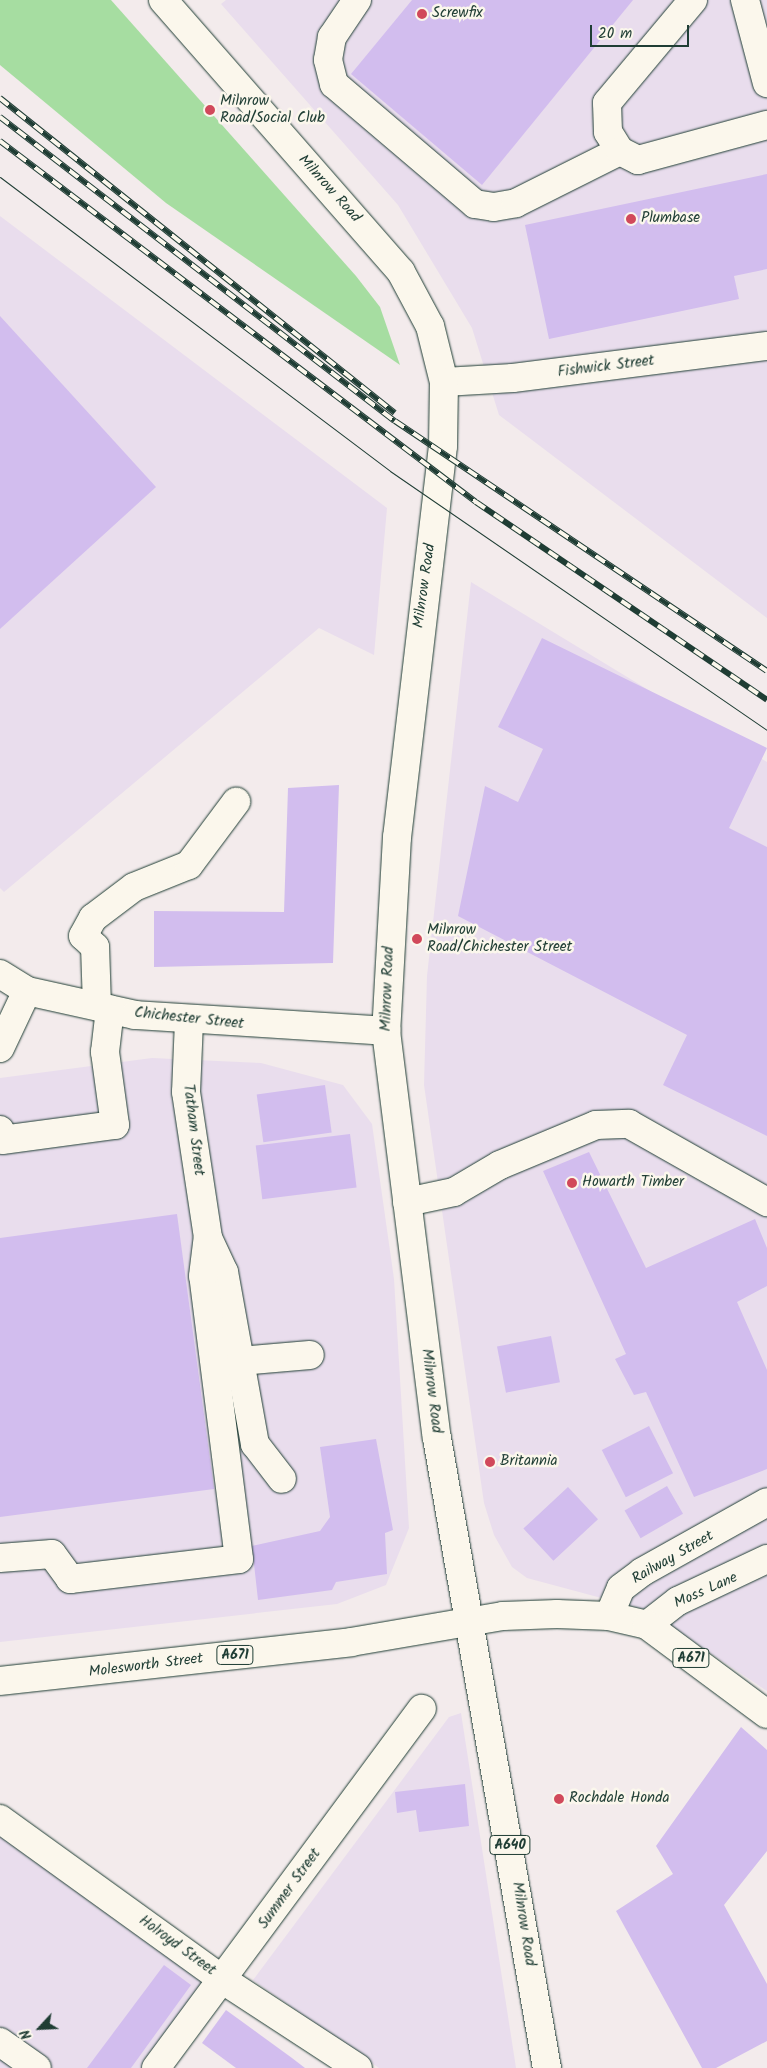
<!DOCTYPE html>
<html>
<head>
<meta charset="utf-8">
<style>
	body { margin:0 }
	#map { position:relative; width:767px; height:2068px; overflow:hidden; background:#f3ebec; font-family:Kalam,sans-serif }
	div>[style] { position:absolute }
	.built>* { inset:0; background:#e9dded }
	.green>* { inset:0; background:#a6dda1 }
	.building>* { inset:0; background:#d2bdee; transform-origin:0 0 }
	.roads { filter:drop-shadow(0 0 1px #1f3d34) drop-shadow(0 0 1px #1f3d34) }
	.minor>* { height:28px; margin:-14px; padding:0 14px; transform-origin:14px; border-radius:14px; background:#fbf7ec }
	.major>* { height:28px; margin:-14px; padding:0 14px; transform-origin:14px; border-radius:14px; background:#fbf7ec }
	.tram>* { height:1px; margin:-0.5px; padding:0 0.5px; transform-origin:0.5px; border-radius:0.5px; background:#1f3d34 }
	.rail>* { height:5.5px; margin-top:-2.75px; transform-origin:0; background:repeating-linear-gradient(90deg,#fbf7ec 0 11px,#1f3d34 0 22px); box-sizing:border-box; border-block:1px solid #1f3d34 }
	.dots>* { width:14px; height:14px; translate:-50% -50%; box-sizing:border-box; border:2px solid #fbf7ec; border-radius:50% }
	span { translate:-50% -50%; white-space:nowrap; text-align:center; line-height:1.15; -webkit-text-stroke:5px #fbf7ec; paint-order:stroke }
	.shield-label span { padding:1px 4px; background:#fbf7ec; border:1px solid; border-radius:4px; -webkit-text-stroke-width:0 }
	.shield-label { font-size:14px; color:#1f3d34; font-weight:700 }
	.poi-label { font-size:15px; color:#1f3d34 }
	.left { translate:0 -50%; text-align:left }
	.street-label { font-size:15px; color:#1f3d34 }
	.north { position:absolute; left:15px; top:2003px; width:50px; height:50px; -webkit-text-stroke:4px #fbf7ec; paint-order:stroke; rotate:245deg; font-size:14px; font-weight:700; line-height:20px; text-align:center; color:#1f3d34 }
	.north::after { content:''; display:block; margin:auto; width:18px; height:22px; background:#1f3d34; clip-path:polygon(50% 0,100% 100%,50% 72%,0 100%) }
	.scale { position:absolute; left:590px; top:25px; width:99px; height:22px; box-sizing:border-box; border:2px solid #1f3d34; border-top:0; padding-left:6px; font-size:15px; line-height:18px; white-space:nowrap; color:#1f3d34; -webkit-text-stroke:4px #fbf7ec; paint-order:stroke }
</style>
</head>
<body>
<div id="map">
	<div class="built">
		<i style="clip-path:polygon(226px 0,767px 0,767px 618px,499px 415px,472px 328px,398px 205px,221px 4px)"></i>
		<i style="clip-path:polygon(0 216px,387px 508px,374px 655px,319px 628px,4px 892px,0 888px)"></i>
		<i style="clip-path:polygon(471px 582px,767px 762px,767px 1691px,646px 1610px,527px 1578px,512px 1567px,494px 1535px,484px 1503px,424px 1085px,427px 976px)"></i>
		<i style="clip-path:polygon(152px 1058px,261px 1063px,343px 1085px,372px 1124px,394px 1279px,409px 1528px,386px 1585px,337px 1604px,0 1642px,0 1078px)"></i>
		<i style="clip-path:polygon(461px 1713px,516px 2068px,379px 2068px,253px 1980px,449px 1717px)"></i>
		<i style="clip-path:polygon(0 1827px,206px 1976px,141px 2068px,0 2068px)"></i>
	</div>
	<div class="green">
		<i style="clip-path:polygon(0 0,111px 0,356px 276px,380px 307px,400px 365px,166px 203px,0 65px)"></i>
	</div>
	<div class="building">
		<i style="clip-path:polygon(412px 0,633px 0,482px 185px,351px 74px)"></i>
		<i style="clip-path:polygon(767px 174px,767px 269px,734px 276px,739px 299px,549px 339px,525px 225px)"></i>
		<i style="clip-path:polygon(0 316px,156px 487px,0 629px)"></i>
		<i style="clip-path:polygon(542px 638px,767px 748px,729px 828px,767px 847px,767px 1136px,663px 1085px,687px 1035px,458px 916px,485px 786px,518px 802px,543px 749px,498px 727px)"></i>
		<i style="clip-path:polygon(339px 785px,333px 963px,154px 967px,154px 911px,284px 912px,288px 788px)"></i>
		<i style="left:325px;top:1085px;width:48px;height:69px;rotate:82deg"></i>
		<i style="left:350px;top:1134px;width:54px;height:95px;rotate:83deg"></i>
		<i style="clip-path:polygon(589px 1152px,646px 1268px,755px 1219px,767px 1248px,767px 1286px,737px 1302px,767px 1370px,767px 1469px,694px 1497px,646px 1392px,634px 1395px,615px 1359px,626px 1354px,543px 1171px)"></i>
		<i style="clip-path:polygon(177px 1214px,214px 1489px,0 1517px,0 1238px)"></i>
		<i style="left:551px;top:1336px;width:47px;height:55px;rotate:79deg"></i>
		<i style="left:649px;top:1426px;width:53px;height:53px;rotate:63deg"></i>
		<i style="clip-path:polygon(376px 1439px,393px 1530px,385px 1533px,387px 1574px,336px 1582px,332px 1590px,258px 1600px,252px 1546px,320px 1531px,330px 1517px,320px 1447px)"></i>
		<i style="left:667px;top:1486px;width:32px;height:49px;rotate:60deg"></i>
		<i style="left:568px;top:1487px;width:44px;height:61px;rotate:47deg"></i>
		<i style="clip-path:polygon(741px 1727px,767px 1750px,767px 1851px,724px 1905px,767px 1984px,767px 2041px,716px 2068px,702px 2068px,616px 1911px,673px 1874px,656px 1846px)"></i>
		<i style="clip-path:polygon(465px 1784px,469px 1826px,419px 1832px,416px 1810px,397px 1813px,395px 1792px)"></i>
		<i style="clip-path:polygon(164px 1965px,191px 1985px,131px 2068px,87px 2068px)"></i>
		<i style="clip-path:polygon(226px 2010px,292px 2058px,305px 2068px,236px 2068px,202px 2043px)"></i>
	</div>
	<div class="roads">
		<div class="minor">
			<i style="left:357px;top:0;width:45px;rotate:124deg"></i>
			<i style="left:332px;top:37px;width:23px;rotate:100deg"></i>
			<i style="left:328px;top:60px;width:25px;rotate:76deg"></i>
			<i style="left:334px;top:84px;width:185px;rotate:40.4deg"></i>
			<i style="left:475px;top:204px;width:19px;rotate:9deg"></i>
			<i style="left:494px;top:207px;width:22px;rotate:-10deg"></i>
			<i style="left:516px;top:203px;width:116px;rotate:-26.6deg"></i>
			<i style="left:693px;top:0;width:134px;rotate:129.9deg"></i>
			<i style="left:607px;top:103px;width:29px;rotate:88deg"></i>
			<i style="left:608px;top:132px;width:22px;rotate:58deg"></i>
			<i style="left:620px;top:151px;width:20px;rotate:27deg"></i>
			<i style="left:638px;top:160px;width:134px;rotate:-15.2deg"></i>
			<i style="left:745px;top:0;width:86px;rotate:75.2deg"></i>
			<i style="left:444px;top:382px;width:69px;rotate:-3.3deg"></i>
			<i style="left:513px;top:378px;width:256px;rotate:-7.2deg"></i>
			<i style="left:0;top:974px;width:32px;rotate:32deg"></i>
			<i style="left:27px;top:991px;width:111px;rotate:12.5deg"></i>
			<i style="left:135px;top:1015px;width:252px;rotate:3.6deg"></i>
			<i style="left:97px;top:1006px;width:59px;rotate:-91.9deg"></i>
			<i style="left:95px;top:947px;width:16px;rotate:-137deg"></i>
			<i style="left:83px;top:936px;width:21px;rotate:-61deg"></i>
			<i style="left:93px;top:918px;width:51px;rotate:-37.1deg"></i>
			<i style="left:134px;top:887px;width:59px;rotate:-21.8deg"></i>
			<i style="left:189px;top:865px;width:79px;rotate:-53.3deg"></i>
			<i style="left:189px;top:1021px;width:71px;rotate:92.4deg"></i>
			<i style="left:186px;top:1092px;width:148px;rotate:81.4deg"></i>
			<i style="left:208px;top:1238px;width:38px;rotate:65deg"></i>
			<i style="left:224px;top:1272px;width:175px;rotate:79.8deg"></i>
			<i style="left:255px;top:1444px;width:44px;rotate:52.4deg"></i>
			<i style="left:0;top:1048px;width:63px;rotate:-64.7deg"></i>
			<i style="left:0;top:1130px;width:10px;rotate:79deg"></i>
			<i style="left:2px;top:1140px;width:114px;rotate:-7.6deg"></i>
			<i style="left:115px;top:1125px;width:74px;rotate:-97.8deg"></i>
			<i style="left:105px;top:1052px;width:43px;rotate:-83.4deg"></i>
			<i style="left:407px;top:1202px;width:48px;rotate:-12deg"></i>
			<i style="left:454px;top:1192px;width:53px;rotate:-30.4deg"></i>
			<i style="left:500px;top:1165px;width:104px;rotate:-22.6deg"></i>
			<i style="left:596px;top:1125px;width:33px;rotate:-2deg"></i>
			<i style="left:629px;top:1124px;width:159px;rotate:29.5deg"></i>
			<i style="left:240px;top:1361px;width:70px;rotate:-4.9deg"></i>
			<i style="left:0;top:1558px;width:52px;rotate:-4.4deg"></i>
			<i style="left:52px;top:1554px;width:31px;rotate:54deg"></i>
			<i style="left:70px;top:1579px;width:170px;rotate:-6.7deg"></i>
			<i style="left:239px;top:1559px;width:285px;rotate:-97.2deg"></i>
			<i style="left:203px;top:1276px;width:38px;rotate:-83deg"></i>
			<i style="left:609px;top:1616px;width:30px;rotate:-67deg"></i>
			<i style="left:621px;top:1588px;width:26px;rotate:-37deg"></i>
			<i style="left:642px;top:1572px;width:143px;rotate:-29.2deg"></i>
			<i style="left:647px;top:1625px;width:39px;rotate:-38deg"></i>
			<i style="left:678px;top:1601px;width:98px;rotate:-25.3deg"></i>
			<i style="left:0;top:1819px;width:275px;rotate:35.8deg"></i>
			<i style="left:223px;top:1980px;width:161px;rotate:33.1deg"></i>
			<i style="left:0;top:2042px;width:45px;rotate:35.1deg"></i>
			<i style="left:156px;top:2068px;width:447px;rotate:-53.5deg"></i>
		</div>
		<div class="major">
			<i style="left:163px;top:0;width:361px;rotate:48.8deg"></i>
			<i style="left:401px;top:272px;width:61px;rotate:61.8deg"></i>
			<i style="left:430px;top:326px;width:58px;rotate:76deg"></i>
			<i style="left:444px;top:382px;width:64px;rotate:90.9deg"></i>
			<i style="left:443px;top:446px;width:394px;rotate:96.7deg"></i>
			<i style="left:397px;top:837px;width:194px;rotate:93.2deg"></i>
			<i style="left:386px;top:1031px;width:410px;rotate:82.9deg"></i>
			<i style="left:437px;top:1438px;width:640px;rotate:80.1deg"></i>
			<i style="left:0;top:1681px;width:353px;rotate:-6.3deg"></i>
			<i style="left:351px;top:1642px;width:154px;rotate:-9.7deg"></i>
			<i style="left:503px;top:1616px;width:54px;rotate:-2.1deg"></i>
			<i style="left:557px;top:1614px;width:52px;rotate:2.2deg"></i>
			<i style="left:609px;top:1616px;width:39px;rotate:13deg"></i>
			<i style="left:647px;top:1625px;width:149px;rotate:36.6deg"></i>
		</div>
	</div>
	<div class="tram">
		<i style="left:0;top:177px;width:488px;rotate:37deg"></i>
		<i style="left:390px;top:471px;width:457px;rotate:34.5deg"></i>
	</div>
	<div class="rail">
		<i style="left:0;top:98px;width:505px;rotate:38.57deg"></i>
		<i style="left:0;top:117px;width:498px;rotate:37.6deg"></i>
		<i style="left:395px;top:421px;width:448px;rotate:33.9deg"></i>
		<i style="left:0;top:141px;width:597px;rotate:37.18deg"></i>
		<i style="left:476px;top:502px;width:352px;rotate:34.2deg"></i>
	</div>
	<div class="dots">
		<i style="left:422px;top:14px;background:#d1495b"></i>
		<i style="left:210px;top:110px;background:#d1495b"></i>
		<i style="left:631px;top:219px;background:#d1495b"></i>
		<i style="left:417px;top:939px;background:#d1495b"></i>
		<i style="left:572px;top:1183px;background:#d1495b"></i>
		<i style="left:490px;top:1462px;background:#d1495b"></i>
		<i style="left:559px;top:1799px;background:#d1495b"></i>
	</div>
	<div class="shield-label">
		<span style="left:235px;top:1655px">A671</span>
		<span style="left:691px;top:1658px">A671</span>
		<span style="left:510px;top:1845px">A640</span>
	</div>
	<div class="poi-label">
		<span class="left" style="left:432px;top:14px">Screwfix</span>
		<span class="left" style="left:220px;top:110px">Milnrow<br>Road/Social Club</span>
		<span class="left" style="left:641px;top:219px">Plumbase</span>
		<span class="left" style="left:427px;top:939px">Milnrow<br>Road/Chichester Street</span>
		<span class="left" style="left:582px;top:1183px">Howarth Timber</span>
		<span class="left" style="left:500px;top:1462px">Britannia</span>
		<span class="left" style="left:569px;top:1799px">Rochdale Honda</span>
	</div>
	<div class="street-label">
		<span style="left:329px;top:189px;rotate:48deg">Milnrow Road</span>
		<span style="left:606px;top:367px;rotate:-7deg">Fishwick Street</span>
		<span style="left:425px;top:586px;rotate:-82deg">Milnrow Road</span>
		<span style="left:388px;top:989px;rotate:-88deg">Milnrow Road</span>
		<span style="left:189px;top:1019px;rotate:6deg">Chichester Street</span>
		<span style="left:193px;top:1130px;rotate:83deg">Tatham Street</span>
		<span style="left:431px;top:1391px;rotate:83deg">Milnrow Road</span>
		<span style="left:673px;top:1558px;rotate:-30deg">Railway Street</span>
		<span style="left:706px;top:1591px;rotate:-24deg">Moss Lane</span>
		<span style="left:146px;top:1666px;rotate:-7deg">Molesworth Street</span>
		<span style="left:290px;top:1889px;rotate:-54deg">Summer Street</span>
		<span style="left:523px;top:1924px;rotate:81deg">Milnrow Road</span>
		<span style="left:177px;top:1946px;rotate:36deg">Holroyd Street</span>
	</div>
	<div class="north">N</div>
	<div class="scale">20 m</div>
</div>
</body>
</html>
